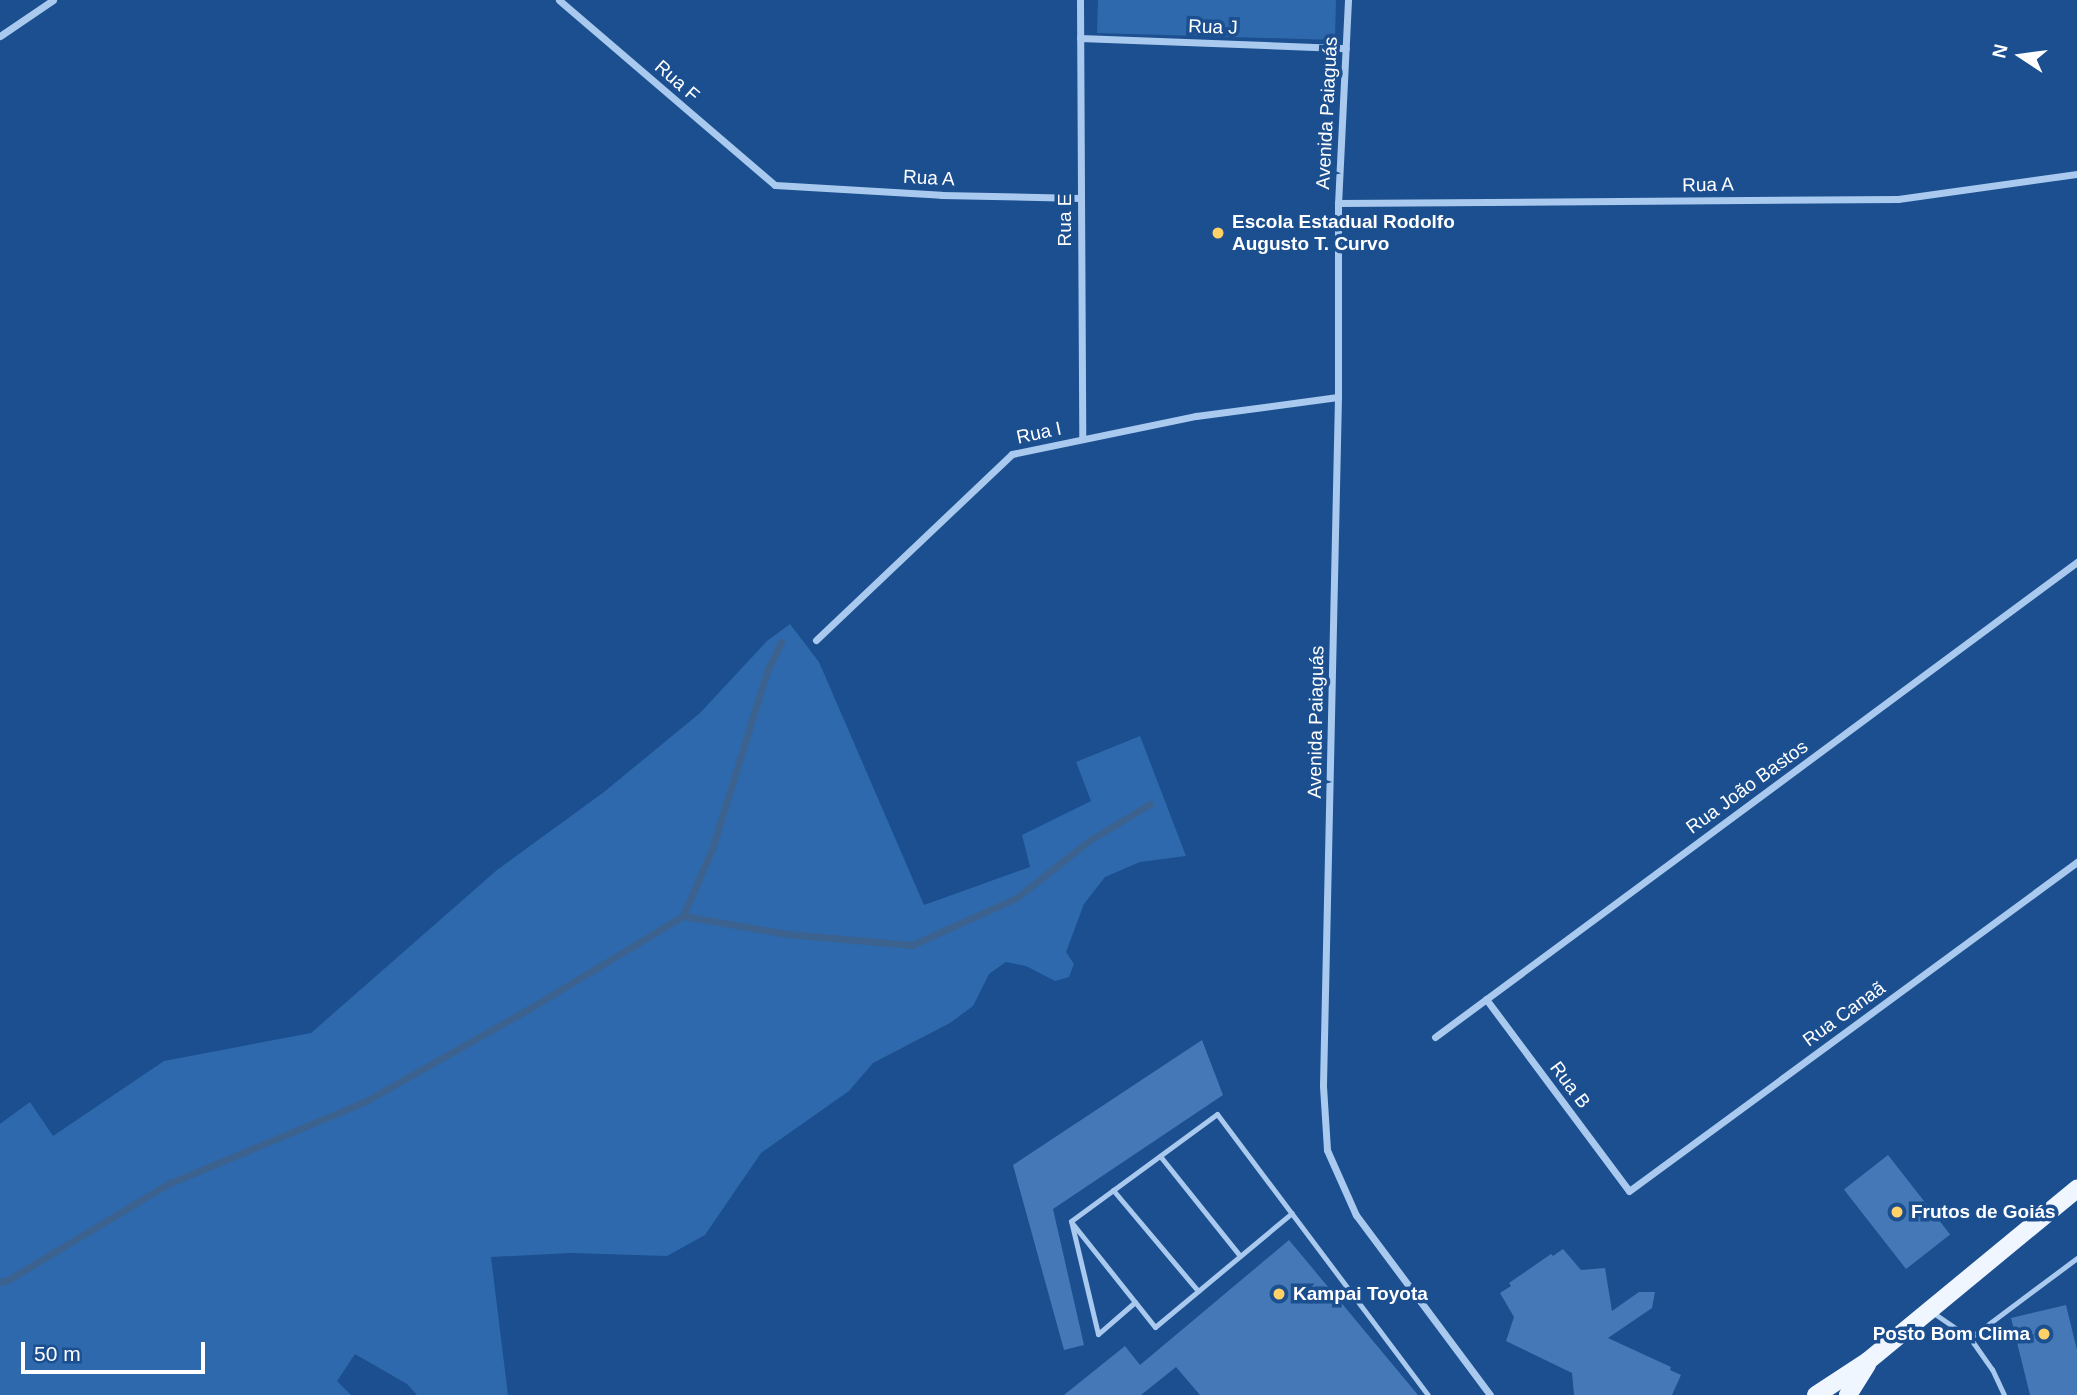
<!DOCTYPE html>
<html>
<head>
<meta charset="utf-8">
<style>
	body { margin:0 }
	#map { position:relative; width:2077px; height:1395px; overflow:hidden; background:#1b4f8f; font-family:Arial,sans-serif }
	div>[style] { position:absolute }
	.green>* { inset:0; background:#2e69ad }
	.stream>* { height:7px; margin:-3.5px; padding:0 3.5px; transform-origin:3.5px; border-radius:3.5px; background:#3c6290 }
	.building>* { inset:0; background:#4478b7; transform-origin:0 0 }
	.lane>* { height:5px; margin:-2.5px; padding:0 2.5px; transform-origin:2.5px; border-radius:2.5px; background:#a9c9ee }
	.street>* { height:7px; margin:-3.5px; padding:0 3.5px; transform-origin:3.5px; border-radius:3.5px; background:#a9c9ee }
	.primary>* { height:18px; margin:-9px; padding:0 9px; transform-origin:9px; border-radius:9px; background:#f0f6ff }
	.dots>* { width:19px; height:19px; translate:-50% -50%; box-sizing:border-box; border:4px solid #1b4f8f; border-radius:50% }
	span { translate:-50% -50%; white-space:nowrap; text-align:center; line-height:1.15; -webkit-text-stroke:7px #1b4f8f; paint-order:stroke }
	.street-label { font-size:19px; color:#fff }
	.poi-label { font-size:19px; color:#fff; font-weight:700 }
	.left { translate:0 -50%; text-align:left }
	.right { translate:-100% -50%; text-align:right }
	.north { position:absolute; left:1986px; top:21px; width:70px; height:70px; -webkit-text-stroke:5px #1b4f8f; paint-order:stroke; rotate:283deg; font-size:19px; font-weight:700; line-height:28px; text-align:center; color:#fff }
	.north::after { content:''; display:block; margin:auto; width:24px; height:32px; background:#fff; clip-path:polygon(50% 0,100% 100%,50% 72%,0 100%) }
	.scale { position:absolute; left:21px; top:1342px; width:184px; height:32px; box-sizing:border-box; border:4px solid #fff; border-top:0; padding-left:9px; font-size:21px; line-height:24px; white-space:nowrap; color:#fff; -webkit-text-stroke:5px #1b4f8f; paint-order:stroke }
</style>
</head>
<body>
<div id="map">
	<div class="green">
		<i style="clip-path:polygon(1098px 0,1336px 0,1335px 40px,1097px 33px)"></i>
		<i style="clip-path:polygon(790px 624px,819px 662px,924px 905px,1030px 867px,1022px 835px,1091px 801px,1076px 762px,1140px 736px,1186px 856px,1140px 862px,1105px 877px,1084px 904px,1066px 952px,1074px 964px,1069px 977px,1055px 981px,1026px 966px,1006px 962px,989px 974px,973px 1006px,950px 1023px,873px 1063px,849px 1091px,761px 1153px,705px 1235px,667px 1256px,571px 1253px,491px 1257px,508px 1395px,417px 1395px,407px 1384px,355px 1354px,337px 1381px,351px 1395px,0 1395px,0 1124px,30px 1102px,53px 1136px,164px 1061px,311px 1033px,497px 870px,604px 792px,700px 713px,767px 641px)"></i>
	</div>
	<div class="stream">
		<i style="left:683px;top:916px;width:73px;rotate:-66.6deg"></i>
		<i style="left:712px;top:849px;width:186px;rotate:-72.8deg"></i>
		<i style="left:767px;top:671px;width:32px;rotate:-64deg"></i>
		<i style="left:0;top:1282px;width:8px;rotate:-14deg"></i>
		<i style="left:8px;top:1280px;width:187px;rotate:-31deg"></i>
		<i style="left:168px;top:1184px;width:215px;rotate:-22.7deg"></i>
		<i style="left:366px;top:1101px;width:185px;rotate:-29.5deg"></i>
		<i style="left:527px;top:1010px;width:182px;rotate:-31.1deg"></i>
		<i style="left:683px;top:916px;width:106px;rotate:9.8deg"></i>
		<i style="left:787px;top:934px;width:125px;rotate:5deg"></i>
		<i style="left:912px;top:945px;width:114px;rotate:-24.3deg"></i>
		<i style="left:1016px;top:898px;width:94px;rotate:-38.1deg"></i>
		<i style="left:1090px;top:840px;width:70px;rotate:-31deg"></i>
	</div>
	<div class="building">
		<i style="clip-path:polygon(1202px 1040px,1223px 1095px,1053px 1209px,1084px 1345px,1064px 1350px,1013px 1165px)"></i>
		<i style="left:1888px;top:1155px;width:101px;height:56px;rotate:52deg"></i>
		<i style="clip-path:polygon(1289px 1240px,1418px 1395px,1200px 1395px,1176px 1367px,1141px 1395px,1064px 1395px,1125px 1346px,1140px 1365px)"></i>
		<i style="clip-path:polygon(1563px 1249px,1581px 1270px,1605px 1268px,1612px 1311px,1639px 1292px,1655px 1292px,1652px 1308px,1608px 1338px,1671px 1367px,1670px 1370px,1681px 1375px,1672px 1395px,1574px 1395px,1572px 1373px,1506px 1341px,1514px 1317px,1500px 1293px,1511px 1286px,1509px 1283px,1551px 1254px,1553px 1256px)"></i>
		<i style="clip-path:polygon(2066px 1305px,2077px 1350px,2077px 1395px,2030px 1395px,2011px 1318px)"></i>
	</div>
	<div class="lane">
		<i style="left:1160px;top:1156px;width:128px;rotate:51.3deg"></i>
		<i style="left:1113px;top:1190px;width:132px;rotate:49.9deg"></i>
		<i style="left:1072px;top:1223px;width:133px;rotate:51.4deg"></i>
		<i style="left:1155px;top:1327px;width:178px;rotate:-39.8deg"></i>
		<i style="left:1135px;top:1302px;width:49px;rotate:139.1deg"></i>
		<i style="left:1098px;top:1334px;width:116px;rotate:-103.4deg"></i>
		<i style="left:1071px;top:1221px;width:181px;rotate:-36.2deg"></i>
		<i style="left:1217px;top:1114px;width:351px;rotate:53.1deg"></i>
		<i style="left:1932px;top:1312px;width:46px;rotate:34.4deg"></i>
		<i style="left:1970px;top:1338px;width:38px;rotate:55deg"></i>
		<i style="left:1992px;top:1369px;width:29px;rotate:65deg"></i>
		<i style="left:1970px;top:1338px;width:134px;rotate:-36.8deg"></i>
	</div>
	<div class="street">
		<i style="left:559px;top:0;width:284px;rotate:40.6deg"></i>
		<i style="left:775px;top:185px;width:166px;rotate:3.4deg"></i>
		<i style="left:941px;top:195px;width:140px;rotate:1.2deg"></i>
		<i style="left:1080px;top:0;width:439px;rotate:89.7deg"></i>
		<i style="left:1348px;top:0;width:203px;rotate:92.8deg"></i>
		<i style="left:1338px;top:203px;width:194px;rotate:90deg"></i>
		<i style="left:1338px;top:397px;width:689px;rotate:91.25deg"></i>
		<i style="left:1323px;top:1086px;width:64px;rotate:86.4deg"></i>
		<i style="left:1327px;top:1150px;width:71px;rotate:66deg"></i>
		<i style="left:1356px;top:1215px;width:224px;rotate:53.3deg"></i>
		<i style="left:0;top:36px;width:64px;rotate:-34.2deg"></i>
		<i style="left:1080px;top:38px;width:266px;rotate:2.2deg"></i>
		<i style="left:1338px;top:203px;width:560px;rotate:-0.41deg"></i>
		<i style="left:1898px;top:199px;width:181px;rotate:-8deg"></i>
		<i style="left:816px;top:640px;width:270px;rotate:-43.5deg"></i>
		<i style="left:1012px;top:454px;width:188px;rotate:-11.7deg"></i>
		<i style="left:1196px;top:416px;width:143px;rotate:-7.6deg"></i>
		<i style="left:1486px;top:999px;width:239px;rotate:53.3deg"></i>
		<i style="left:1629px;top:1191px;width:556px;rotate:-36.29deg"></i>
		<i style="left:1435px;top:1037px;width:799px;rotate:-36.5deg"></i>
	</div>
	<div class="primary">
		<i style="left:1816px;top:1395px;width:62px;rotate:-33.2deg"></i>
		<i style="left:1868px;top:1361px;width:271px;rotate:-39.5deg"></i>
		<i style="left:1848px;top:1395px;width:36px;rotate:-58deg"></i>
	</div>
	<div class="dots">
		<i style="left:1218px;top:233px;background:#ffd166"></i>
		<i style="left:1897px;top:1212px;background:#ffd166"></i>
		<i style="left:1279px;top:1294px;background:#ffd166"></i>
		<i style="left:2044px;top:1334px;background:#ffd166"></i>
	</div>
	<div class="street-label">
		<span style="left:1213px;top:27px;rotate:2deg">Rua J</span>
		<span style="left:677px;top:81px;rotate:41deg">Rua F</span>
		<span style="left:1327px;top:113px;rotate:-87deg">Avenida Paiaguás</span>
		<span style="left:929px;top:178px;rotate:3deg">Rua A</span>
		<span style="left:1708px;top:185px;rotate:-1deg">Rua A</span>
		<span style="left:1065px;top:220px;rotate:-90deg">Rua E</span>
		<span style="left:1039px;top:433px;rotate:-12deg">Rua I</span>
		<span style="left:1316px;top:722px;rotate:-89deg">Avenida Paiaguás</span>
		<span style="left:1747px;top:787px;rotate:-36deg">Rua João Bastos</span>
		<span style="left:1844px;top:1014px;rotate:-36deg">Rua Canaã</span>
		<span style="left:1570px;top:1085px;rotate:53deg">Rua B</span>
	</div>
	<div class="poi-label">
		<span class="left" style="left:1232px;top:233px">Escola Estadual Rodolfo<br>Augusto T. Curvo</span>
		<span class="left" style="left:1911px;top:1212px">Frutos de Goiás</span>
		<span class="left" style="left:1293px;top:1294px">Kampai Toyota</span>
		<span class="right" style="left:2030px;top:1334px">Posto Bom Clima</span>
	</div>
	<div class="north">N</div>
	<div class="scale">50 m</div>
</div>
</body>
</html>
